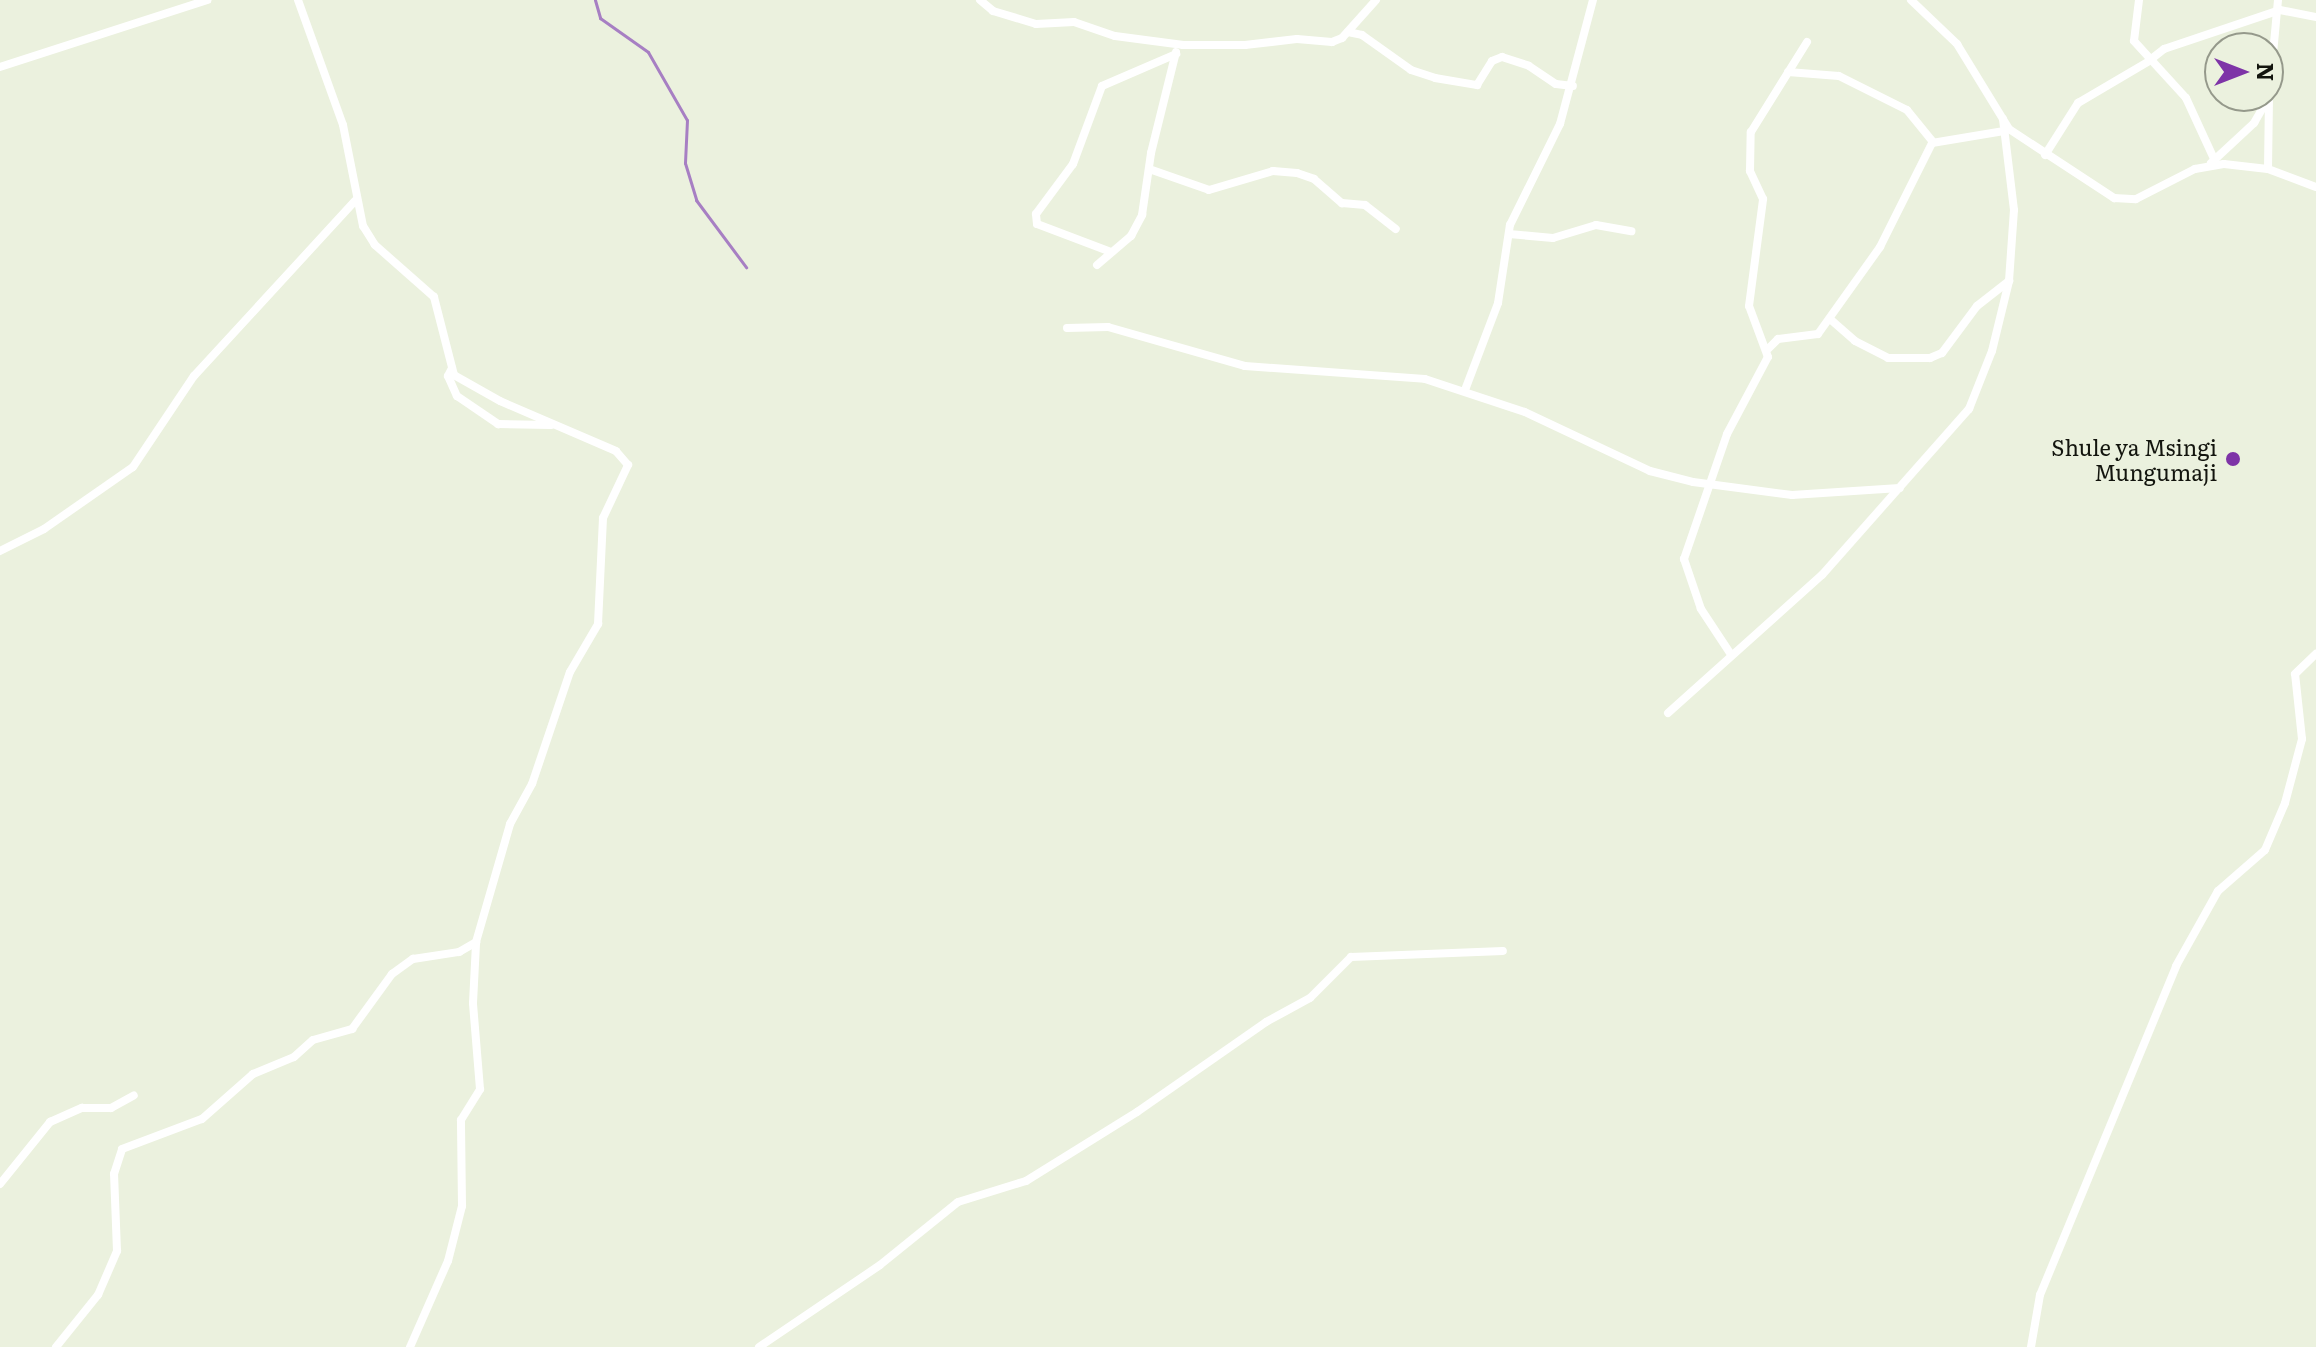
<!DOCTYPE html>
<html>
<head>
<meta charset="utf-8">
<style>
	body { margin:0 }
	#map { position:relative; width:2316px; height:1347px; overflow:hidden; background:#ebf1de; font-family:Literata,serif }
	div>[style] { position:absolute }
	.stream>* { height:3px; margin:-1.5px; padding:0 1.5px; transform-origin:1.5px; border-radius:1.5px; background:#a77fc3 }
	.minor>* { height:8px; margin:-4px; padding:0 4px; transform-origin:4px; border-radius:4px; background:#fff }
	.dots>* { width:22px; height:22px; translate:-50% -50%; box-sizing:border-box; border:4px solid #ebf1de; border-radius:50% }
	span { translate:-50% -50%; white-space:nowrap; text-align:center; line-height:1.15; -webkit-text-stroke:6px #ebf1de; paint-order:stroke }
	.poi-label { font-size:22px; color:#13150e }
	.right { translate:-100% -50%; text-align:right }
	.north { position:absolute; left:2204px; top:32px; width:80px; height:80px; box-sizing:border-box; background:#ebf1de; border:2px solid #95998b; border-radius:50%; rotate:90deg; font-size:22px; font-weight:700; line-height:32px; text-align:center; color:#13150e }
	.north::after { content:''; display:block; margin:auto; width:28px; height:36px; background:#7e34a7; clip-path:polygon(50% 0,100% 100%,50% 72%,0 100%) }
</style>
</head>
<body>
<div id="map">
	<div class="stream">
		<i style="left:595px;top:0;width:19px;rotate:74deg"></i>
		<i style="left:600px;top:18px;width:59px;rotate:35.3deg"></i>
		<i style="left:648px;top:52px;width:78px;rotate:60.2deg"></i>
		<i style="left:687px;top:120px;width:43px;rotate:92.7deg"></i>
		<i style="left:685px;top:163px;width:39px;rotate:73deg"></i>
		<i style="left:696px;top:200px;width:84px;rotate:53.3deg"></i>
	</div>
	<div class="minor">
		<i style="left:980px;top:0;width:17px;rotate:40deg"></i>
		<i style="left:993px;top:11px;width:45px;rotate:16.8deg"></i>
		<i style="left:1036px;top:24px;width:38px;rotate:-3deg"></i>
		<i style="left:1074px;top:22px;width:43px;rotate:18.9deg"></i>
		<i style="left:1115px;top:36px;width:69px;rotate:7.5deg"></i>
		<i style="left:1183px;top:45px;width:62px"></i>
		<i style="left:1245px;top:45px;width:52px;rotate:-6.6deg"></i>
		<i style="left:1297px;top:39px;width:35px;rotate:5deg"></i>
		<i style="left:1332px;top:42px;width:11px;rotate:-22deg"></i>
		<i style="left:1342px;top:38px;width:51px;rotate:-48.2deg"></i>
		<i style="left:1911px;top:0;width:64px;rotate:43.7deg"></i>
		<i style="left:1957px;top:44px;width:100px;rotate:58.5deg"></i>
		<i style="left:2009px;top:129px;width:126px;rotate:33.3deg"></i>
		<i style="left:2114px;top:198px;width:22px;rotate:3deg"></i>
		<i style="left:2136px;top:199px;width:66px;rotate:-27deg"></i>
		<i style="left:2195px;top:169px;width:29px;rotate:-10deg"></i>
		<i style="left:2224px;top:164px;width:44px;rotate:6.5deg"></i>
		<i style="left:2268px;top:169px;width:51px;rotate:20.6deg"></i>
		<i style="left:2139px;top:0;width:41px;rotate:97deg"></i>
		<i style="left:2134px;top:41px;width:77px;rotate:47.6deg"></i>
		<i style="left:2186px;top:98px;width:69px;rotate:65.3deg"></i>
		<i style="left:1348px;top:32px;width:14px;rotate:12deg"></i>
		<i style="left:1362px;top:35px;width:60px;rotate:35.5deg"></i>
		<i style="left:1411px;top:70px;width:25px;rotate:18deg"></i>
		<i style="left:1435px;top:78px;width:43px;rotate:9.5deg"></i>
		<i style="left:1477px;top:85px;width:28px;rotate:-58deg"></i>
		<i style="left:1492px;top:61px;width:11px;rotate:-22deg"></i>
		<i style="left:1502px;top:57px;width:28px;rotate:18deg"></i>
		<i style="left:1529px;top:66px;width:32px;rotate:34deg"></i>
		<i style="left:1556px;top:84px;width:17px;rotate:7deg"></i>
		<i style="left:2150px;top:60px;width:18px;rotate:-38deg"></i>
		<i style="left:2164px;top:49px;width:122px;rotate:-18.6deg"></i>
		<i style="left:2280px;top:10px;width:37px;rotate:11deg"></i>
		<i style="left:0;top:67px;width:218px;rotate:-17.9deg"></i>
		<i style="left:1788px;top:72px;width:51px;rotate:4.5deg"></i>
		<i style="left:1839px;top:76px;width:76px;rotate:26.6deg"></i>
		<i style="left:1907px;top:110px;width:41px;rotate:50.9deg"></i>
		<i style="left:2045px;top:155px;width:62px;rotate:-57.6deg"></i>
		<i style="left:2078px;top:103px;width:85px;rotate:-30.5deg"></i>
		<i style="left:2211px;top:163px;width:59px;rotate:-42.9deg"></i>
		<i style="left:2254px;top:123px;width:30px;rotate:-60deg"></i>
		<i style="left:2269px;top:97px;width:97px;rotate:-84.7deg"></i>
		<i style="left:2268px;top:169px;width:71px;rotate:-89.2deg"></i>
		<i style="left:1152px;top:170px;width:60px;rotate:19.3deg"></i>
		<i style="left:1209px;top:190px;width:67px;rotate:-16.5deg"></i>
		<i style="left:1273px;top:171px;width:24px;rotate:5deg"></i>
		<i style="left:1297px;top:173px;width:18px;rotate:19deg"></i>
		<i style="left:1314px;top:179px;width:37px;rotate:41deg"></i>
		<i style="left:1342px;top:203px;width:23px;rotate:5deg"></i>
		<i style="left:1365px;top:205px;width:39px;rotate:38deg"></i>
		<i style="left:1509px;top:234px;width:44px;rotate:5.2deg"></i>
		<i style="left:1553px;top:238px;width:45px;rotate:-16.8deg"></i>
		<i style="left:1596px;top:225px;width:36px;rotate:10deg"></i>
		<i style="left:1111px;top:252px;width:79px;rotate:-159.3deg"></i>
		<i style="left:1037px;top:224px;width:10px;rotate:-96deg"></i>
		<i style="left:1036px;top:214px;width:62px;rotate:-53.5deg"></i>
		<i style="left:1073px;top:164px;width:83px;rotate:-69.6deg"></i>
		<i style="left:1102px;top:86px;width:81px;rotate:-23.4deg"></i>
		<i style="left:1097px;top:265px;width:45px;rotate:-40.5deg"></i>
		<i style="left:1131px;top:236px;width:24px;rotate:-62deg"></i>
		<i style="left:1142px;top:215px;width:63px;rotate:-81.7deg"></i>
		<i style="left:1151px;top:153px;width:104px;rotate:-76.1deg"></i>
		<i style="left:1830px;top:319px;width:33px;rotate:41deg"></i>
		<i style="left:1855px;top:341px;width:37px;rotate:27deg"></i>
		<i style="left:1888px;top:358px;width:42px"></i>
		<i style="left:1930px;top:358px;width:13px;rotate:-23deg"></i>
		<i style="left:1942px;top:353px;width:59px;rotate:-53.3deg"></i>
		<i style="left:1977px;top:306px;width:41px;rotate:-38deg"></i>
		<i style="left:1067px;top:328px;width:41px;rotate:-1.4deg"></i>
		<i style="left:1108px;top:327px;width:142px;rotate:15.9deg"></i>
		<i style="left:1245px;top:366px;width:180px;rotate:4.1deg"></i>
		<i style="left:1425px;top:379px;width:105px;rotate:18.3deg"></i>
		<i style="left:1525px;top:412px;width:138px;rotate:25.3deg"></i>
		<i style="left:1650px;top:471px;width:44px;rotate:14.3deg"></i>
		<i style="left:1693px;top:482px;width:100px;rotate:7.5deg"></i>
		<i style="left:1792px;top:495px;width:108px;rotate:-3.7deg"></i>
		<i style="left:1768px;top:349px;width:14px;rotate:-45deg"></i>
		<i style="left:1778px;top:339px;width:40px;rotate:-7.1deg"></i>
		<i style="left:1818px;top:334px;width:107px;rotate:-54.5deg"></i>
		<i style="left:1880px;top:247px;width:116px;rotate:-63.4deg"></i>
		<i style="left:1932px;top:143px;width:73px;rotate:-9.5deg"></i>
		<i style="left:452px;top:368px;width:9px;rotate:117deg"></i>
		<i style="left:448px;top:376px;width:22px;rotate:66deg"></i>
		<i style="left:457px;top:396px;width:50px;rotate:34.3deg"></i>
		<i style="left:498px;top:424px;width:53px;rotate:1.1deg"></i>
		<i style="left:1465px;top:390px;width:93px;rotate:-69.2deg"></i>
		<i style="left:1498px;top:303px;width:79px;rotate:-81.3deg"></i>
		<i style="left:1510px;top:225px;width:113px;rotate:-63.7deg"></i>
		<i style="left:1560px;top:124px;width:128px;rotate:-75.1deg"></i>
		<i style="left:0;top:551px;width:49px;rotate:-26.6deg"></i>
		<i style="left:44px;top:529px;width:108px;rotate:-34.9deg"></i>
		<i style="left:133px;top:467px;width:110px;rotate:-56.2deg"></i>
		<i style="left:194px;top:376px;width:238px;rotate:-47.4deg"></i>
		<i style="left:1730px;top:653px;width:53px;rotate:-123.4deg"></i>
		<i style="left:1701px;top:609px;width:53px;rotate:-108.8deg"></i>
		<i style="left:1684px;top:559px;width:132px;rotate:-71deg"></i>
		<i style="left:1727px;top:434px;width:87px;rotate:-62deg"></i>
		<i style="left:1768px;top:357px;width:54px;rotate:-110.4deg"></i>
		<i style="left:1749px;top:306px;width:108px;rotate:-82.5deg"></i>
		<i style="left:1763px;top:199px;width:31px;rotate:-115deg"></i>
		<i style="left:1750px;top:171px;width:39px;rotate:-89deg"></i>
		<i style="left:1751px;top:132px;width:106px;rotate:-58.1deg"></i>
		<i style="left:1668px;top:713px;width:207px;rotate:-41.9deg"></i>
		<i style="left:1822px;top:575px;width:222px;rotate:-48.5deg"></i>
		<i style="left:1969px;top:409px;width:62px;rotate:-68.4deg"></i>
		<i style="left:1992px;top:351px;width:72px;rotate:-76.3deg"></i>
		<i style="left:2009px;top:281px;width:71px;rotate:-86deg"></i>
		<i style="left:2014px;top:210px;width:92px;rotate:-96.9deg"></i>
		<i style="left:0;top:1184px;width:80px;rotate:-51.1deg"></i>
		<i style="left:50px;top:1122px;width:35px;rotate:-24deg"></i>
		<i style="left:82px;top:1108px;width:29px"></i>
		<i style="left:111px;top:1108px;width:26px;rotate:-29deg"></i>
		<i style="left:56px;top:1347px;width:67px;rotate:-51.1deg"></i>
		<i style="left:98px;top:1295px;width:48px;rotate:-66.6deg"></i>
		<i style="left:117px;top:1251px;width:77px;rotate:-92.2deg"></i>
		<i style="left:114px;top:1174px;width:26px;rotate:-72deg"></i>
		<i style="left:122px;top:1149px;width:85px;rotate:-20.6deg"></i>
		<i style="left:202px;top:1119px;width:68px;rotate:-41.4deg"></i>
		<i style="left:253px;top:1074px;width:44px;rotate:-22.5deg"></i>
		<i style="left:294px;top:1057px;width:25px;rotate:-42deg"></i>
		<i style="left:313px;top:1040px;width:41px;rotate:-15.8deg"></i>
		<i style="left:352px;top:1029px;width:68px;rotate:-54deg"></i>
		<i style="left:392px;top:974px;width:26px;rotate:-36deg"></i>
		<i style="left:413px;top:959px;width:47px;rotate:-8.7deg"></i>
		<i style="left:459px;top:952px;width:20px;rotate:-30deg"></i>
		<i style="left:476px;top:942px;width:123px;rotate:-73.9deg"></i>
		<i style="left:510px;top:824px;width:46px;rotate:-61.2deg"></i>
		<i style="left:532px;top:784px;width:118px;rotate:-71.3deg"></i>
		<i style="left:570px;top:672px;width:56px;rotate:-59.7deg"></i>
		<i style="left:598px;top:624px;width:106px;rotate:-87.3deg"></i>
		<i style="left:603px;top:518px;width:59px;rotate:-64.7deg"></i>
		<i style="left:628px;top:465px;width:18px;rotate:-131deg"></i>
		<i style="left:616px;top:451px;width:126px;rotate:-156.7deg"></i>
		<i style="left:500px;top:401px;width:53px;rotate:-150.5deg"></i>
		<i style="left:454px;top:375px;width:81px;rotate:-104.4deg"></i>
		<i style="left:434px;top:297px;width:79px;rotate:-138.6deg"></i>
		<i style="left:375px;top:245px;width:22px;rotate:-122deg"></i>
		<i style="left:363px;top:226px;width:103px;rotate:-101.2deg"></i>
		<i style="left:343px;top:125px;width:133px;rotate:-109.8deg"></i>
		<i style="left:410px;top:1347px;width:94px;rotate:-66.2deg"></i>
		<i style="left:448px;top:1261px;width:57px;rotate:-75.7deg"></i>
		<i style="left:462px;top:1206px;width:86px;rotate:-90.7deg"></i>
		<i style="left:461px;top:1120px;width:36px;rotate:-58deg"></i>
		<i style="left:480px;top:1089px;width:86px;rotate:-94.7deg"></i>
		<i style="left:473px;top:1003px;width:60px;rotate:-87.1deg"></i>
		<i style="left:759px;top:1347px;width:146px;rotate:-34.1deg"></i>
		<i style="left:880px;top:1265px;width:100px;rotate:-38.9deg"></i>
		<i style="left:958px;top:1202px;width:71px;rotate:-17.2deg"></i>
		<i style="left:1026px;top:1181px;width:131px;rotate:-31.9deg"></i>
		<i style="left:1137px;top:1112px;width:157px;rotate:-34.9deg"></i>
		<i style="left:1266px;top:1022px;width:50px;rotate:-28.6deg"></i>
		<i style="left:1310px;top:998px;width:58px;rotate:-45deg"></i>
		<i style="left:1351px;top:957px;width:152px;rotate:-2.3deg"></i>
		<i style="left:2031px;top:1347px;width:53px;rotate:-80.2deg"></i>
		<i style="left:2040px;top:1295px;width:356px;rotate:-67.5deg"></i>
		<i style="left:2176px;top:966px;width:86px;rotate:-60.8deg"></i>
		<i style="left:2218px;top:891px;width:62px;rotate:-41.1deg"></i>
		<i style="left:2265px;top:850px;width:51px;rotate:-66.9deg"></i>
		<i style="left:2285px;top:803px;width:66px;rotate:-75.1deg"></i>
		<i style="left:2302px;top:739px;width:65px;rotate:-96.1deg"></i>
		<i style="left:2295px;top:674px;width:29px;rotate:-44deg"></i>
	</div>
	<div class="dots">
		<i style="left:2233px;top:459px;background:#7e34a7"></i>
	</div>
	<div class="poi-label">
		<span class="right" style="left:2217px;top:459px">Shule ya Msingi<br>Mungumaji</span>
	</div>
	<div class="north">N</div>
</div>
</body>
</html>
